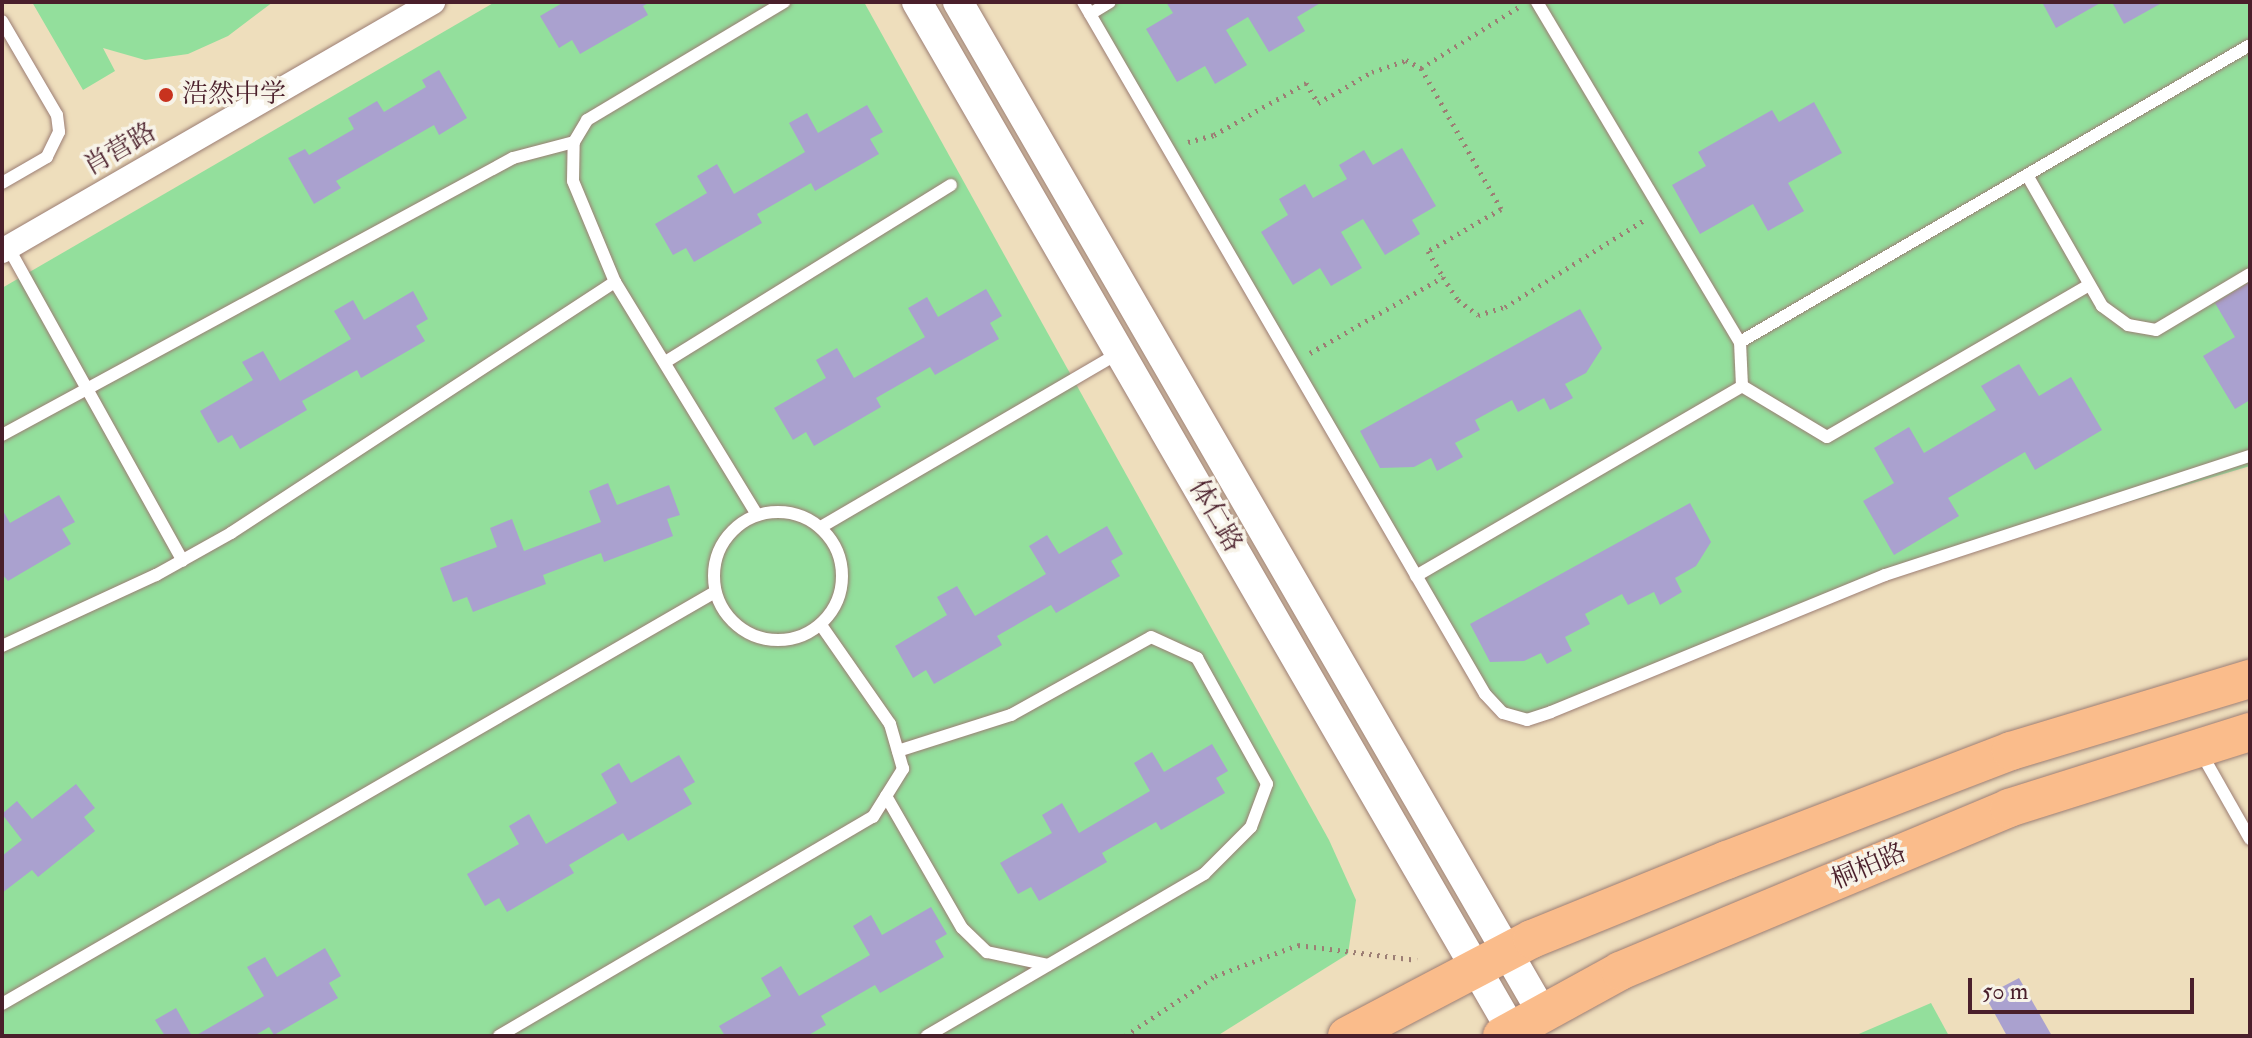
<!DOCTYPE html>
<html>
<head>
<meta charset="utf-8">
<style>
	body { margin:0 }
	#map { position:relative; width:2252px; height:1038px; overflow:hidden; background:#eedebc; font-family:"IM FELL Double Pica","Noto Serif SC",serif }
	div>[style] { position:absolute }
	.green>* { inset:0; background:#93df9c }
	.building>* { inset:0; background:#aaa1cf }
	.path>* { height:5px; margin-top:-2.5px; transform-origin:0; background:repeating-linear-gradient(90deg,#9c7e74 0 2px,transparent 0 8px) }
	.roads { filter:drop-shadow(0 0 2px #9c7e74) drop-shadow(0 0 2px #9c7e74) }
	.service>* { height:12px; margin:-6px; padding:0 6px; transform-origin:6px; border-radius:6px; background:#fff }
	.service>.ring { margin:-6px; padding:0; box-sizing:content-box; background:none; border:12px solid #fff; border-radius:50% }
	.minor>* { height:24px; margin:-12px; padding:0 12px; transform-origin:12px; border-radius:12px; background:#fff }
	.tertiary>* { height:30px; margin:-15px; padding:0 15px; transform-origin:15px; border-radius:15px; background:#fff }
	.primary>* { height:38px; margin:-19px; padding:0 19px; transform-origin:19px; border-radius:19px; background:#fabc8b }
	.dots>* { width:22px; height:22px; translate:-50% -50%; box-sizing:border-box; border:4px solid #f7f3e8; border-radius:50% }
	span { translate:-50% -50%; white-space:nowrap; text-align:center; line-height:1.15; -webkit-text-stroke:7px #f7f3e8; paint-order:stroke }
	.poi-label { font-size:26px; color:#4a1f2b }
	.left { translate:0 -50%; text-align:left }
	.street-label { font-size:26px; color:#4a1f2b }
	.frame { position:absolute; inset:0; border:4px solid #4a1f2b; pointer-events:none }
	.scale { position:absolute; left:1968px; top:978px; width:226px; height:36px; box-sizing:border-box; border:4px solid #4a1f2b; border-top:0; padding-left:10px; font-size:24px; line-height:28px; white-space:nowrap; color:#4a1f2b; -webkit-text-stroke:6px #f7f3e8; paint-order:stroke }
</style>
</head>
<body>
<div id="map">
	<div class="green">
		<i style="clip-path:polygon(32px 2px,273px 2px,228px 36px,188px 54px,145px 60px,103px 48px,115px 71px,83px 90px)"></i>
		<i style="clip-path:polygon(495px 2px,864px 2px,1329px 840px,1356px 900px,1348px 954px,1217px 1036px,2px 1036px,2px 288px)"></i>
		<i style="clip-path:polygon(1083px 2px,2250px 2px,2250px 466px,1885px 575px,1527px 720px,1503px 713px)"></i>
		<i style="clip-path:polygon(1931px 1003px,1949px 1036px,1854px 1036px)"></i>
	</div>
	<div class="building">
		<i style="clip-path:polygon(564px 2px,650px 2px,643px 6px,648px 15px,580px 54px,572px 40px,559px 48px,540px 16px)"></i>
		<i style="clip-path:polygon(1166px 2px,1322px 2px,1297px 17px,1305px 31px,1269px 52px,1248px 17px,1226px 30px,1247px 65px,1215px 84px,1205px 66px,1177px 82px,1146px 29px,1173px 13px)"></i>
		<i style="clip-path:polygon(2042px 2px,2102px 2px,2056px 28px)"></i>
		<i style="clip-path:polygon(2112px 2px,2159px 2px,2160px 4px,2124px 24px)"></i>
		<i style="clip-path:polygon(439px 70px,467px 118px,439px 135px,434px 125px,336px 181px,341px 188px,314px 204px,288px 158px,305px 149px,309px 155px,354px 129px,348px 118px,377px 101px,384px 112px,426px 87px,422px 80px)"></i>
		<i style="clip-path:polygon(1814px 102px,1842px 153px,1788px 183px,1804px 211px,1768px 231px,1753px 204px,1700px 234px,1672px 185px,1706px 166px,1698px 152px,1772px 110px,1779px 122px)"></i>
		<i style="clip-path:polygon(867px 105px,883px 132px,870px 139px,879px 154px,815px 191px,811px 183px,757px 214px,762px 223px,694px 262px,686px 248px,673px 255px,655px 224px,707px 193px,697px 176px,717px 164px,734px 194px,805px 152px,789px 123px,807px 113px,818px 133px)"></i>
		<i style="clip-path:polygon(1402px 148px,1436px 206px,1412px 220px,1420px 234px,1385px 255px,1363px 219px,1341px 232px,1362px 268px,1331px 286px,1320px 268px,1293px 285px,1261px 232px,1288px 215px,1279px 199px,1305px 184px,1313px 198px,1347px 179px,1339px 165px,1364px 150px,1373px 165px)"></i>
		<i style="clip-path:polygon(2250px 282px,2250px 400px,2235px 409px,2203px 356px,2235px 337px,2215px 303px)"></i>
		<i style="clip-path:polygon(986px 289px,1002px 316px,990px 323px,999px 339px,935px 375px,930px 367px,876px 398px,881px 407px,814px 446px,806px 432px,793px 440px,774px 408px,826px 378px,816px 360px,837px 348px,854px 378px,925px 337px,908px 308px,927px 297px,938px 317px)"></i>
		<i style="clip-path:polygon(413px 291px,428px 319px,416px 326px,425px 341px,361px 378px,357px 370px,302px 401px,307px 410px,240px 449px,232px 435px,218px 443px,200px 411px,253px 380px,242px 362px,263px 351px,280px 381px,351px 339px,334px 311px,353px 300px,364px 320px)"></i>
		<i style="clip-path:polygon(1580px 309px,1602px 348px,1586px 373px,1565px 384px,1573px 398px,1550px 410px,1544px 398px,1518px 412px,1512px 400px,1475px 420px,1480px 430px,1455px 443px,1463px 457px,1437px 471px,1431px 458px,1414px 467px,1380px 468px,1360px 431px)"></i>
		<i style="clip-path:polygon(2019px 364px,2039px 396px,2071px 377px,2102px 430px,2035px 470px,2025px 452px,1948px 498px,1959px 516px,1894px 555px,1863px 501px,1894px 483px,1874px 448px,1909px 427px,1924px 453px,1996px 410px,1981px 386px)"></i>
		<i style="clip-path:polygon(608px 483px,617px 505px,669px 485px,680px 515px,667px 519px,673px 536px,604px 562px,601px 553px,543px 575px,546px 584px,473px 612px,467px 597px,453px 602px,440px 568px,497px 547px,490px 528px,512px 519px,524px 551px,601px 522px,589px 491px)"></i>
		<i style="clip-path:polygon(59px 495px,75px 522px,62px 529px,71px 544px,8px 581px,2px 574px,2px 509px,10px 523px)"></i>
		<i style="clip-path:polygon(1690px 503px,1711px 542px,1696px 566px,1675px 578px,1682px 592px,1660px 605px,1654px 592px,1628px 605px,1622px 594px,1585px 614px,1590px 624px,1565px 637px,1572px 651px,1547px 664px,1541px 653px,1524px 661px,1490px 662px,1470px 624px)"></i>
		<i style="clip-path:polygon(1107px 526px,1123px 554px,1111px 561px,1120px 576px,1056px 613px,1051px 605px,997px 636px,1002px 645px,934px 684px,926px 670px,913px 678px,895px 646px,947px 615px,937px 597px,957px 586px,975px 616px,1046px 574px,1029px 546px,1047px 535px,1059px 554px)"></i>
		<i style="clip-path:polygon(1212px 744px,1228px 771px,1216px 778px,1225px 793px,1161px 830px,1156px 822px,1102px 853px,1107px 862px,1039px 901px,1031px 887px,1018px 894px,1000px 863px,1052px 833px,1042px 815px,1062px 803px,1079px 833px,1150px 791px,1134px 763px,1152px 752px,1164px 772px)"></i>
		<i style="clip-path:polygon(679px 755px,695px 782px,683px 789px,692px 804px,628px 841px,623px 833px,569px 865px,574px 873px,507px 912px,499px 898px,485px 906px,467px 874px,519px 844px,509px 826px,529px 814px,546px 844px,617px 803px,601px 774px,619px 763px,631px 783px)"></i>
		<i style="clip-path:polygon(76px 784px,95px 808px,84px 817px,95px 831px,38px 877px,32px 870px,2px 893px,2px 856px,22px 840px,2px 814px,17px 801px,32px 819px)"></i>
		<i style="clip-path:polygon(931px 907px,947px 934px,935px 941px,944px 957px,880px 993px,875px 985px,821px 1016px,826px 1025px,807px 1036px,725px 1036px,719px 1026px,771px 996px,761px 978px,781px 966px,799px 996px,870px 955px,853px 926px,871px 915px,882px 935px)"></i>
		<i style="clip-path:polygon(325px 948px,341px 976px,329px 983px,338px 998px,274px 1035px,269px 1027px,254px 1036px,195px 1036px,264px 996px,247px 967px,265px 957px,277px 977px)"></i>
		<i style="clip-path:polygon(2019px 978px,2052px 1036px,2007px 1036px,1985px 996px)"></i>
		<i style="clip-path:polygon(176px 1008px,192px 1036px,165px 1036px,155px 1020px)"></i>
	</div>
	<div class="path">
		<i style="left:1421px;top:68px;width:162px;rotate:60.4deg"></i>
		<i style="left:1501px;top:209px;width:84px;rotate:150.1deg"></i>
		<i style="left:1428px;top:251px;width:30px;rotate:60deg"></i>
		<i style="left:1188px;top:142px;width:27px;rotate:-15deg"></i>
		<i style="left:1214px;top:135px;width:106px;rotate:-29.5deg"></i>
		<i style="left:1306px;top:83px;width:23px;rotate:59deg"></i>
		<i style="left:1318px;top:103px;width:62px;rotate:-29.9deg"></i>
		<i style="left:1372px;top:72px;width:36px;rotate:-19deg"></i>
		<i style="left:1406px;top:60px;width:17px;rotate:28deg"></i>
		<i style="left:1421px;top:68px;width:115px;rotate:-31.9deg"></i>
		<i style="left:1310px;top:353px;width:153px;rotate:-29.7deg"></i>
		<i style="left:1443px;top:277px;width:27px;rotate:57deg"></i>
		<i style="left:1458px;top:300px;width:25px;rotate:37deg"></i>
		<i style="left:1478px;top:315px;width:28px;rotate:-17deg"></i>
		<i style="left:1505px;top:307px;width:164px;rotate:-32deg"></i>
		<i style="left:1125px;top:1036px;width:108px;rotate:-33.7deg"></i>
		<i style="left:1215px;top:976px;width:89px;rotate:-20.5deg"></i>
		<i style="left:1298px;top:945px;width:120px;rotate:7.2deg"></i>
	</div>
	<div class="roads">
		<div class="service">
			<i style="left:1083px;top:2px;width:800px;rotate:59.85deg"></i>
			<i style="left:1485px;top:694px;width:26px;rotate:47deg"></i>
			<i style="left:1503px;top:713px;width:25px;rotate:16deg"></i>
			<i style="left:1527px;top:720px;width:25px;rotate:-18deg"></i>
			<i style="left:1551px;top:712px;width:361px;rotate:-22.3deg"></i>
			<i style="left:1885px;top:575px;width:384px;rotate:-18.1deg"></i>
			<i style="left:1537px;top:2px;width:396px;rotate:59.2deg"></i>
			<i style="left:1090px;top:14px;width:23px;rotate:-31deg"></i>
			<i style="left:2px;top:21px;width:109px;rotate:59.7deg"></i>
			<i style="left:57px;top:115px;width:17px;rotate:83deg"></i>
			<i style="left:59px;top:132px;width:28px;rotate:116deg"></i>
			<i style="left:47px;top:157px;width:52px;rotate:150deg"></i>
			<i style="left:2027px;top:175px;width:151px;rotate:60.2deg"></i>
			<i style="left:2102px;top:306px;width:32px;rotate:36deg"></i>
			<i style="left:2128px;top:325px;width:28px;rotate:10deg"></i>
			<i style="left:2156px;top:330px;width:109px;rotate:-30.8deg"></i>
			<i style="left:8px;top:247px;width:359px;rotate:60.9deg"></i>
			<i style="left:615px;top:282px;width:109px;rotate:-112.6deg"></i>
			<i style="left:573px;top:181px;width:39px;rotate:-89deg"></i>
			<i style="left:574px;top:142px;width:26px;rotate:-59deg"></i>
			<i style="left:587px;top:120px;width:230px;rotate:-30.9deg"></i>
			<i style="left:667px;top:361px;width:334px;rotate:-31.8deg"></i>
			<i style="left:1742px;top:386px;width:99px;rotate:31deg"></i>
			<i style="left:1827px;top:437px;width:303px;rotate:-30.1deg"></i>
			<i style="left:2px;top:435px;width:581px;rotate:-28.46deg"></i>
			<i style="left:513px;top:158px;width:63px;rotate:-14.7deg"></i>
			<i class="ring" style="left:714px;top:512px;width:116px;height:116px"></i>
			<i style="left:821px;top:527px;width:346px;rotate:-30.3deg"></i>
			<i style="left:1416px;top:576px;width:377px;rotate:-30.2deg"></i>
			<i style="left:1742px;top:386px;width:44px;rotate:-92.6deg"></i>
			<i style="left:1740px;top:342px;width:590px;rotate:-30.21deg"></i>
			<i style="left:2px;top:646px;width:170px;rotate:-24.8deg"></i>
			<i style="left:156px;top:575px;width:86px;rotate:-29.2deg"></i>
			<i style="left:231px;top:533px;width:459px;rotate:-33.2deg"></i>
			<i style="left:615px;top:282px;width:273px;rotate:58.6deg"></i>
			<i style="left:898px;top:751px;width:119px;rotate:-17.7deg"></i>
			<i style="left:1011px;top:715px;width:160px;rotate:-29.1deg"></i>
			<i style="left:1151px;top:637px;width:51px;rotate:24.5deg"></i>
			<i style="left:1197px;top:658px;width:144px;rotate:60.9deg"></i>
			<i style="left:1267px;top:784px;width:46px;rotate:110.4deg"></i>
			<i style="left:1251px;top:827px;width:66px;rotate:135deg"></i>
			<i style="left:1204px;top:874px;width:321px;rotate:149.7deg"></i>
			<i style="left:2200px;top:751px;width:101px;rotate:60.4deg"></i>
			<i style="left:886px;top:796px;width:152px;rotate:60.1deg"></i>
			<i style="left:962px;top:928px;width:35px;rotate:44deg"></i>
			<i style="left:987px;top:952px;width:62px;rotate:12deg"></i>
			<i style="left:2px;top:1004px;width:823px;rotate:-30.02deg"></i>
			<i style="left:499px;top:1036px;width:433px;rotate:-30.4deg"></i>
			<i style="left:873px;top:817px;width:57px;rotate:-58deg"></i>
			<i style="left:903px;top:769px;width:47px;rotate:-106.1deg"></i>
			<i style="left:890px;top:724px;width:121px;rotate:-124.9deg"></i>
		</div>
		<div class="minor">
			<i style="left:2px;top:251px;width:498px;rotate:-30deg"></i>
		</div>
		<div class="tertiary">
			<i style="left:917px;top:2px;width:1189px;rotate:59.96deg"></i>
			<i style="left:958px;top:2px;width:1169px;rotate:59.97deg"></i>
		</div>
		<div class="primary">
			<i style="left:1347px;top:1036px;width:209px;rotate:-27.7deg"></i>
			<i style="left:1532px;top:939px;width:210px;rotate:-22.1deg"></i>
			<i style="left:1727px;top:860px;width:304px;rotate:-21deg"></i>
			<i style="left:2011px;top:751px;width:250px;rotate:-16.8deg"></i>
			<i style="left:1502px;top:1036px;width:135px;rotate:-28.8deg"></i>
			<i style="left:1620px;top:971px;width:422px;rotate:-22.7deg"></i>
			<i style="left:2009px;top:808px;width:253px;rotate:-17.5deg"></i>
		</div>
	</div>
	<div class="dots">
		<i style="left:166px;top:95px;background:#c8321e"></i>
	</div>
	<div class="poi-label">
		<span class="left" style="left:182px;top:95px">浩然中学</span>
	</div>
	<div class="street-label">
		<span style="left:120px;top:150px;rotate:-30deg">肖营路</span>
		<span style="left:1215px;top:516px;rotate:60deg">体仁路</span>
		<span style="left:1869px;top:867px;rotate:-23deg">桐柏路</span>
	</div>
	<div class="frame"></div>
	<div class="scale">50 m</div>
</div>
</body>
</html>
